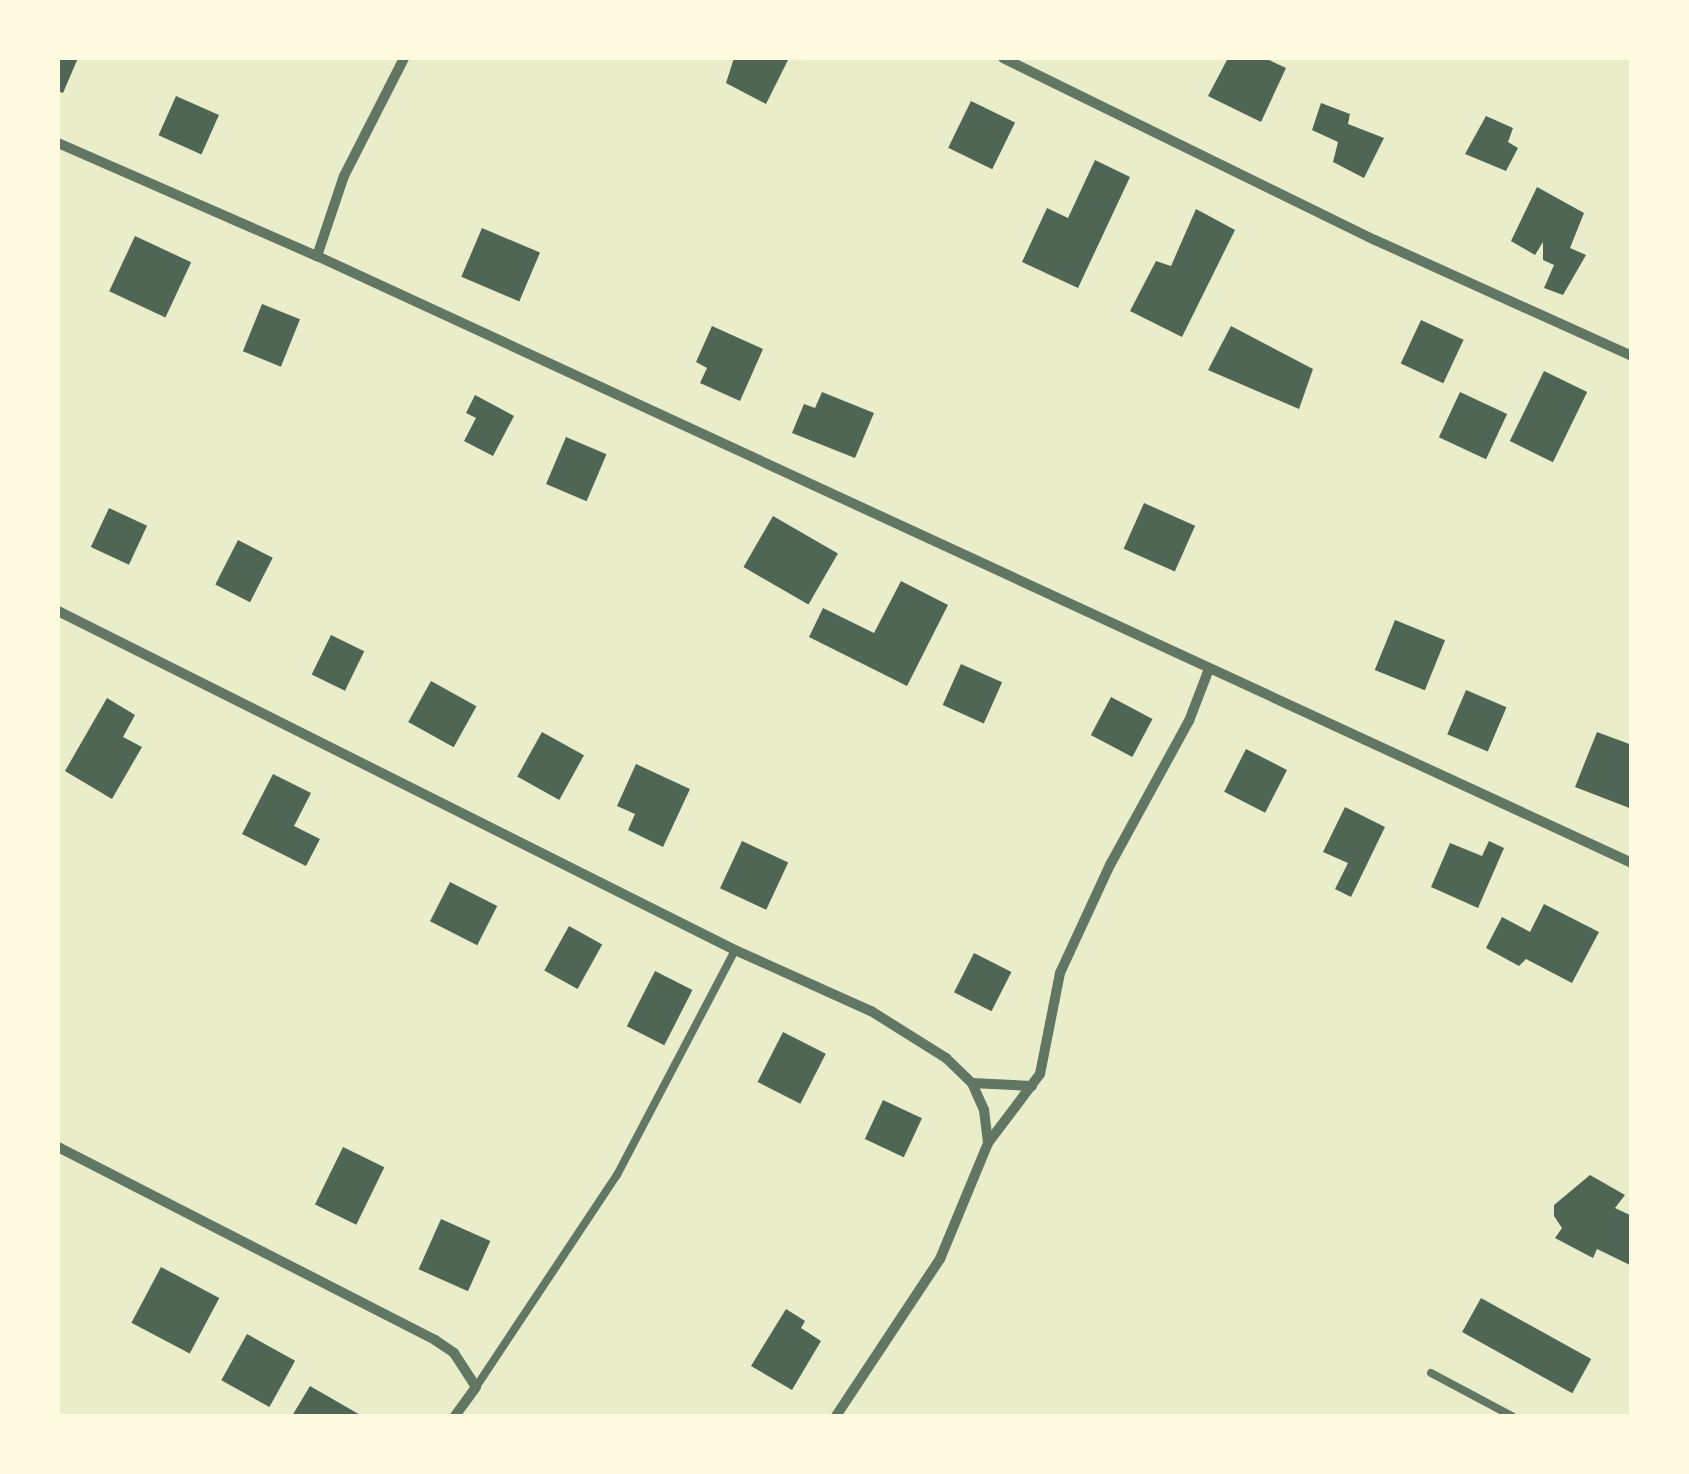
<!DOCTYPE html>
<html>
<head>
<meta charset="utf-8">
<style>
	body { margin:0 }
	#map { position:relative; width:1689px; height:1474px; overflow:hidden; background:#e9edc9; font-family:"Alegreya Sans",sans-serif }
	div>[style] { position:absolute }
	.building>* { inset:0; background:#4f6655; transform-origin:0 0 }
	.service>* { height:8px; margin:-4px; padding:0 4px; transform-origin:4px; border-radius:4px; background:#617663 }
	.minor>* { height:10px; margin:-5px; padding:0 5px; transform-origin:5px; border-radius:5px; background:#617663 }
	span { translate:-50% -50%; white-space:nowrap; text-align:center; line-height:1.15; -webkit-text-stroke:10px #fefae0; paint-order:stroke }
	.frame { position:absolute; inset:0; border:60px solid #fefae0; pointer-events:none }
</style>
</head>
<body>
<div id="map">
	<div class="building">
		<i style="clip-path:polygon(58px 58px,78px 58px,63px 93px,58px 91px)"></i>
		<i style="clip-path:polygon(734px 58px,788px 60px,766px 104px,726px 83px)"></i>
		<i style="clip-path:polygon(1228px 58px,1265px 58px,1286px 68px,1261px 122px,1208px 96px)"></i>
		<i style="left:176px;top:96px;width:47px;height:43px;rotate:24deg"></i>
		<i style="left:971px;top:101px;width:49px;height:52px;rotate:26deg"></i>
		<i style="clip-path:polygon(1321px 103px,1350px 114px,1348px 124px,1384px 138px,1364px 178px,1333px 162px,1338px 142px,1312px 130px)"></i>
		<i style="clip-path:polygon(1486px 116px,1513px 128px,1508px 142px,1518px 148px,1506px 171px,1465px 154px)"></i>
		<i style="clip-path:polygon(1095px 160px,1130px 177px,1078px 288px,1022px 262px,1047px 208px,1068px 218px)"></i>
		<i style="clip-path:polygon(1537px 187px,1584px 213px,1570px 248px,1586px 255px,1563px 295px,1544px 288px,1554px 265px,1543px 260px,1543px 242px,1535px 255px,1511px 241px)"></i>
		<i style="clip-path:polygon(1196px 209px,1235px 230px,1182px 337px,1130px 311px,1156px 261px,1171px 266px)"></i>
		<i style="left:482px;top:228px;width:63px;height:53px;rotate:23deg"></i>
		<i style="left:135px;top:236px;width:62px;height:61px;rotate:25deg"></i>
		<i style="left:262px;top:304px;width:41px;height:51px;rotate:22deg"></i>
		<i style="left:1421px;top:320px;width:47px;height:48px;rotate:25deg"></i>
		<i style="clip-path:polygon(712px 326px,763px 349px,740px 401px,700px 383px,707px 368px,696px 362px)"></i>
		<i style="clip-path:polygon(1231px 326px,1313px 369px,1299px 409px,1208px 370px)"></i>
		<i style="left:1544px;top:371px;width:48px;height:78px;rotate:26deg"></i>
		<i style="clip-path:polygon(822px 392px,874px 413px,855px 458px,792px 433px,804px 404px,815px 408px)"></i>
		<i style="left:1460px;top:392px;width:52px;height:50px;rotate:25deg"></i>
		<i style="clip-path:polygon(475px 395px,514px 416px,493px 456px,464px 441px,476px 418px,466px 413px)"></i>
		<i style="left:566px;top:437px;width:44px;height:51px;rotate:23deg"></i>
		<i style="left:1144px;top:503px;width:56px;height:50px;rotate:24deg"></i>
		<i style="left:109px;top:508px;width:42px;height:43px;rotate:25deg"></i>
		<i style="left:773px;top:516px;width:75px;height:59px;rotate:30deg"></i>
		<i style="left:238px;top:540px;width:39px;height:50px;rotate:27deg"></i>
		<i style="clip-path:polygon(901px 581px,948px 605px,907px 686px,809px 637px,823px 608px,874px 633px)"></i>
		<i style="left:1395px;top:620px;width:54px;height:54px;rotate:22deg"></i>
		<i style="left:331px;top:635px;width:37px;height:44px;rotate:26deg"></i>
		<i style="left:961px;top:664px;width:45px;height:45px;rotate:24deg"></i>
		<i style="left:431px;top:681px;width:52px;height:47px;rotate:29deg"></i>
		<i style="left:1466px;top:690px;width:44px;height:48px;rotate:23deg"></i>
		<i style="left:1111px;top:697px;width:47px;height:43px;rotate:28deg"></i>
		<i style="clip-path:polygon(107px 698px,135px 715px,123px 737px,142px 747px,112px 799px,65px 771px)"></i>
		<i style="left:542px;top:732px;width:48px;height:51px;rotate:29deg"></i>
		<i style="clip-path:polygon(1597px 732px,1632px 745px,1632px 809px,1575px 787px)"></i>
		<i style="left:1246px;top:749px;width:46px;height:48px;rotate:27deg"></i>
		<i style="clip-path:polygon(636px 764px,690px 789px,663px 847px,628px 830px,635px 814px,617px 806px)"></i>
		<i style="clip-path:polygon(273px 774px,311px 793px,294px 826px,320px 839px,306px 866px,242px 834px)"></i>
		<i style="clip-path:polygon(1345px 807px,1385px 827px,1351px 897px,1335px 889px,1348px 863px,1323px 852px)"></i>
		<i style="left:742px;top:841px;width:51px;height:52px;rotate:25deg"></i>
		<i style="clip-path:polygon(1489px 841px,1504px 848px,1478px 908px,1431px 887px,1450px 843px,1482px 856px)"></i>
		<i style="left:450px;top:882px;width:53px;height:44px;rotate:27deg"></i>
		<i style="clip-path:polygon(1544px 904px,1599px 932px,1572px 983px,1526px 959px,1519px 966px,1486px 948px,1502px 917px,1530px 932px)"></i>
		<i style="left:569px;top:926px;width:38px;height:51px;rotate:29deg"></i>
		<i style="left:974px;top:953px;width:42px;height:44px;rotate:27deg"></i>
		<i style="left:655px;top:971px;width:42px;height:62px;rotate:27deg"></i>
		<i style="left:783px;top:1032px;width:48px;height:56px;rotate:27deg"></i>
		<i style="left:883px;top:1100px;width:43px;height:43px;rotate:25deg"></i>
		<i style="left:343px;top:1147px;width:46px;height:64px;rotate:26deg"></i>
		<i style="clip-path:polygon(1590px 1175px,1625px 1195px,1615px 1208px,1632px 1216px,1632px 1266px,1597px 1249px,1593px 1258px,1555px 1238px,1562px 1228px,1554px 1216px,1554px 1205px)"></i>
		<i style="left:441px;top:1219px;width:54px;height:55px;rotate:24deg"></i>
		<i style="left:161px;top:1267px;width:66px;height:63px;rotate:28deg"></i>
		<i style="left:1481px;top:1298px;width:126px;height:39px;rotate:29deg"></i>
		<i style="clip-path:polygon(786px 1309px,805px 1321px,801px 1328px,821px 1341px,792px 1390px,751px 1366px)"></i>
		<i style="left:247px;top:1334px;width:55px;height:53px;rotate:29deg"></i>
		<i style="clip-path:polygon(310px 1386px,362px 1416px,292px 1416px)"></i>
	</div>
	<div class="service">
		<i style="left:1431px;top:1373px;width:92px;rotate:28deg"></i>
		<i style="left:476px;top:1387px;width:255px;rotate:-56.4deg"></i>
		<i style="left:617px;top:1175px;width:254px;rotate:-62.3deg"></i>
	</div>
	<div class="minor">
		<i style="left:1003px;top:58px;width:414px;rotate:26.1deg"></i>
		<i style="left:1375px;top:240px;width:282px;rotate:24.3deg"></i>
		<i style="left:58px;top:143px;width:283px;rotate:23.6deg"></i>
		<i style="left:317px;top:256px;width:1448px;rotate:24.78deg"></i>
		<i style="left:317px;top:256px;width:84px;rotate:-71.4deg"></i>
		<i style="left:344px;top:176px;width:132px;rotate:-63deg"></i>
		<i style="left:58px;top:611px;width:757px;rotate:26.6deg"></i>
		<i style="left:735px;top:950px;width:149px;rotate:24.2deg"></i>
		<i style="left:871px;top:1011px;width:89px;rotate:32.1deg"></i>
		<i style="left:946px;top:1058px;width:36px;rotate:44deg"></i>
		<i style="left:972px;top:1083px;width:30px;rotate:66deg"></i>
		<i style="left:984px;top:1110px;width:33px;rotate:83deg"></i>
		<i style="left:972px;top:1083px;width:60px;rotate:2.9deg"></i>
		<i style="left:58px;top:1147px;width:424px;rotate:27.1deg"></i>
		<i style="left:435px;top:1340px;width:23px;rotate:34deg"></i>
		<i style="left:454px;top:1353px;width:40px;rotate:57.1deg"></i>
		<i style="left:476px;top:1387px;width:36px;rotate:126deg"></i>
		<i style="left:836px;top:1416px;width:188px;rotate:-56.5deg"></i>
		<i style="left:940px;top:1259px;width:126px;rotate:-67.5deg"></i>
		<i style="left:988px;top:1143px;width:86px;rotate:-53deg"></i>
		<i style="left:1040px;top:1074px;width:103px;rotate:-78.8deg"></i>
		<i style="left:1060px;top:973px;width:119px;rotate:-65.2deg"></i>
		<i style="left:1110px;top:865px;width:164px;rotate:-61.3deg"></i>
		<i style="left:1189px;top:721px;width:56px;rotate:-69deg"></i>
	</div>
	<div class="frame"></div>
</div>
</body>
</html>
